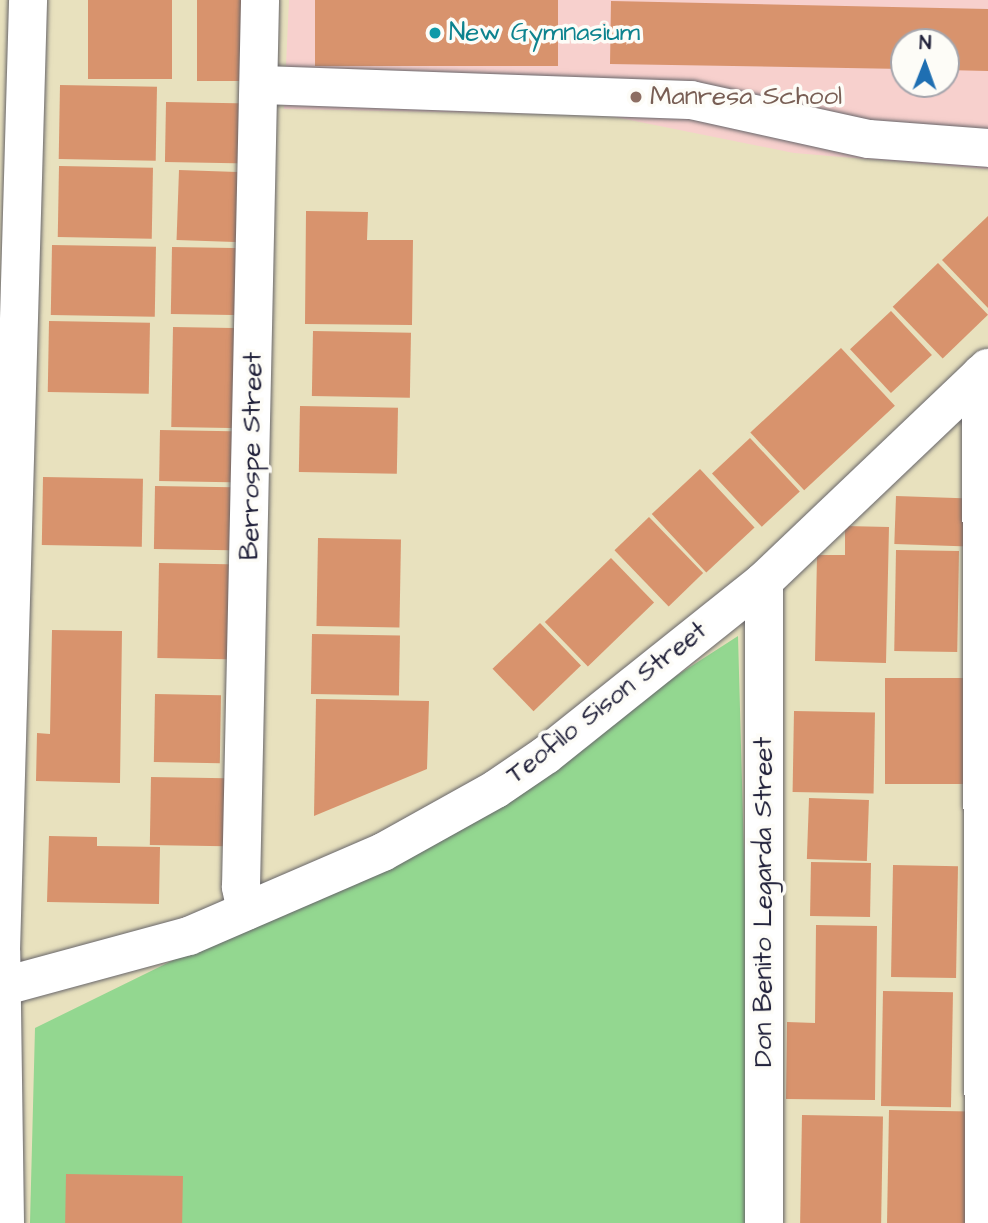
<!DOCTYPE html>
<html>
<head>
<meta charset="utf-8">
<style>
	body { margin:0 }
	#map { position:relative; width:988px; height:1223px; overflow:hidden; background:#e8e1be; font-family:"Architects Daughter",sans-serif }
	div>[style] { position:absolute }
	.built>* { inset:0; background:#f7d0cd }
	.green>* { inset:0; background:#93d790 }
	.building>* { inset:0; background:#d8936d; transform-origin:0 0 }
	.roads { filter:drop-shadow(0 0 2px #676569) drop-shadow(0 0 2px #676569) }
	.minor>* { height:38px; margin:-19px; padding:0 19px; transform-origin:19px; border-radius:19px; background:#fff }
	.dots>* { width:19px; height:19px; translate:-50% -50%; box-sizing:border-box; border:4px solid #fdfcf7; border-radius:50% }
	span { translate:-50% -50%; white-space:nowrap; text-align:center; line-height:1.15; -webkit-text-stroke:7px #fdfcf7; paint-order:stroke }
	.culture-label { font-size:26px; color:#0d838f }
	.left { translate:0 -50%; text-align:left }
	.education-label { font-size:26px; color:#785e54 }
	.street-label { font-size:26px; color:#22223b }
	.north { position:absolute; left:890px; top:28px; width:70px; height:70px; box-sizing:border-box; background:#fdfcf7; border:2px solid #a5a5ac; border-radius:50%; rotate:1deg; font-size:19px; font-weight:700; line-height:28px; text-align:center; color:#22223b }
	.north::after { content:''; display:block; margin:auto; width:24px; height:32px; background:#1f6fb2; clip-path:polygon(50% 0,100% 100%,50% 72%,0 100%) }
</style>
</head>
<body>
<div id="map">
	<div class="built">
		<i style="clip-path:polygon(evenodd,289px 0,988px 0,988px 169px,794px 153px,605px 115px,284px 109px,289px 0,904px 42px,946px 42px,946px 84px,904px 84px,904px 42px)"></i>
	</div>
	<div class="green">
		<i style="clip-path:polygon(738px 636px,754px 1223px,30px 1223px,35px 1028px,436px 831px)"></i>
	</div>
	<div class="building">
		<i style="left:88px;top:0;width:84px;height:79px"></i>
		<i style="left:197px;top:0;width:56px;height:81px"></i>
		<i style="left:315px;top:0;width:243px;height:66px"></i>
		<i style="clip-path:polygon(611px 1px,988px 9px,988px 71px,946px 70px,946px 42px,904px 42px,904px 69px,610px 64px)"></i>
		<i style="left:60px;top:85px;width:97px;height:74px;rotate:1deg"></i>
		<i style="left:166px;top:102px;width:84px;height:60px;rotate:1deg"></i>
		<i style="left:59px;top:166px;width:94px;height:71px;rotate:1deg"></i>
		<i style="left:179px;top:170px;width:73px;height:70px;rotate:2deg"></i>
		<i style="clip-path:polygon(306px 211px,368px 212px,367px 240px,413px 240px,412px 325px,305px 324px)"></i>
		<i style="clip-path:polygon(988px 216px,988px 308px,942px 260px)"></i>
		<i style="left:52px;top:245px;width:104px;height:70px;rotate:1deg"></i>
		<i style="left:172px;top:247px;width:77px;height:67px;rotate:1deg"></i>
		<i style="left:938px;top:263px;width:72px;height:63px;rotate:46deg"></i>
		<i style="left:891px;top:311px;width:60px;height:56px;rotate:47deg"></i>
		<i style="left:49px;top:321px;width:101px;height:71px;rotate:1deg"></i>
		<i style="left:173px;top:327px;width:74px;height:100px;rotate:1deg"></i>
		<i style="left:313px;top:331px;width:98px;height:65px;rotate:1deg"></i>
		<i style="left:841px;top:348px;width:79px;height:124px;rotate:47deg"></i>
		<i style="left:300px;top:406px;width:98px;height:66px;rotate:1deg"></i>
		<i style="left:160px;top:430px;width:85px;height:51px;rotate:1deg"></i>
		<i style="left:750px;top:438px;width:73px;height:52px;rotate:47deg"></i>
		<i style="left:700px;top:469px;width:80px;height:66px;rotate:47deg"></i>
		<i style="left:43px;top:477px;width:100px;height:68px;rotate:1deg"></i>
		<i style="left:155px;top:486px;width:92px;height:63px;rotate:1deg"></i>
		<i style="left:896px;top:496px;width:74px;height:48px;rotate:2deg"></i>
		<i style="left:649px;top:517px;width:78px;height:48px;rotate:46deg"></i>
		<i style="clip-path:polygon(845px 526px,889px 527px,886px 663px,815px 661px,817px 555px,845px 555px)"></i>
		<i style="left:318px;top:538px;width:83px;height:88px;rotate:1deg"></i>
		<i style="left:896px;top:550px;width:63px;height:101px;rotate:1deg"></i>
		<i style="left:611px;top:558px;width:62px;height:92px;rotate:46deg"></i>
		<i style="left:159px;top:563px;width:82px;height:95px;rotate:1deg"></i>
		<i style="left:540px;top:623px;width:59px;height:66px;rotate:46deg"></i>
		<i style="clip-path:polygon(52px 630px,122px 631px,120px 783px,36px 781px,37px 733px,50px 734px)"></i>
		<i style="left:312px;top:634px;width:88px;height:60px;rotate:1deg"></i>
		<i style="left:885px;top:678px;width:80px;height:106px"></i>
		<i style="left:155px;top:694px;width:66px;height:68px;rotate:1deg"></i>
		<i style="clip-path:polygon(316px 699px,429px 701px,427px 769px,314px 816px)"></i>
		<i style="left:794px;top:711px;width:81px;height:81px;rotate:1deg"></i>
		<i style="left:151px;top:777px;width:75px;height:68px;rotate:1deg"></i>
		<i style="left:809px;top:798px;width:60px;height:61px;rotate:2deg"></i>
		<i style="clip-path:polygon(49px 836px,97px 837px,97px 846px,160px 847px,159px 904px,47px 902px)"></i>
		<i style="left:811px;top:862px;width:60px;height:54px;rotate:1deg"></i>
		<i style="left:893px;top:865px;width:65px;height:112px;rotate:1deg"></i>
		<i style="clip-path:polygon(816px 925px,877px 926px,875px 1100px,786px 1099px,787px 1022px,815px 1023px)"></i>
		<i style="left:883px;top:991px;width:70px;height:115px;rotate:1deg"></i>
		<i style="left:889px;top:1110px;width:81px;height:113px;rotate:1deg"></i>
		<i style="left:802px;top:1115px;width:81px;height:108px;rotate:1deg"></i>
		<i style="left:66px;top:1174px;width:117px;height:49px;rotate:1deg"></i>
	</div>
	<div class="roads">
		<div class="minor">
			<i style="left:260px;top:85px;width:431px;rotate:2deg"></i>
			<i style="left:691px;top:100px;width:182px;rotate:12.4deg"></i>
			<i style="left:869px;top:139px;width:119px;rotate:4.3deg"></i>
			<i style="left:981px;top:374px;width:849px;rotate:89.8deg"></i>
			<i style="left:246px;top:911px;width:25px;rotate:-102deg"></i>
			<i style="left:241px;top:887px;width:887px;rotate:-88.77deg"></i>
			<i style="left:1px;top:987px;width:195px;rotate:-15.2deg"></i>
			<i style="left:189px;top:936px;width:211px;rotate:-23.4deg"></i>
			<i style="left:383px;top:852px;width:129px;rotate:-29.1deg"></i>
			<i style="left:496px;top:789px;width:60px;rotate:-34.2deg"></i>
			<i style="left:546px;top:755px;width:279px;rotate:-38.6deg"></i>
			<i style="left:764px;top:581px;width:309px;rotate:-43.6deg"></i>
			<i style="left:5px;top:1223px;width:272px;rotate:-90.8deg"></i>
			<i style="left:1px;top:951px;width:951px;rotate:-88.37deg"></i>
			<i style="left:764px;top:1223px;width:642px;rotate:-90deg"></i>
		</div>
	</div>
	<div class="dots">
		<i style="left:435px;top:33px;background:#0f9aa8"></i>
		<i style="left:636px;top:97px;background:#8d6e63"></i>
	</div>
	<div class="culture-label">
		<span class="left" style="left:449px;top:33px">New Gymnasium</span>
	</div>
	<div class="education-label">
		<span class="left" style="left:650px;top:97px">Manresa School</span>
	</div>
	<div class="street-label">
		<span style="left:252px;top:456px;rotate:-89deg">Berrospe Street</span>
		<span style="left:607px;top:703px;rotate:-38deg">Teofilo Sison Street</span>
		<span style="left:764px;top:902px;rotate:-90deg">Don Benito Legarda Street</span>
	</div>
	<div class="north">N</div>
</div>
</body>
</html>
